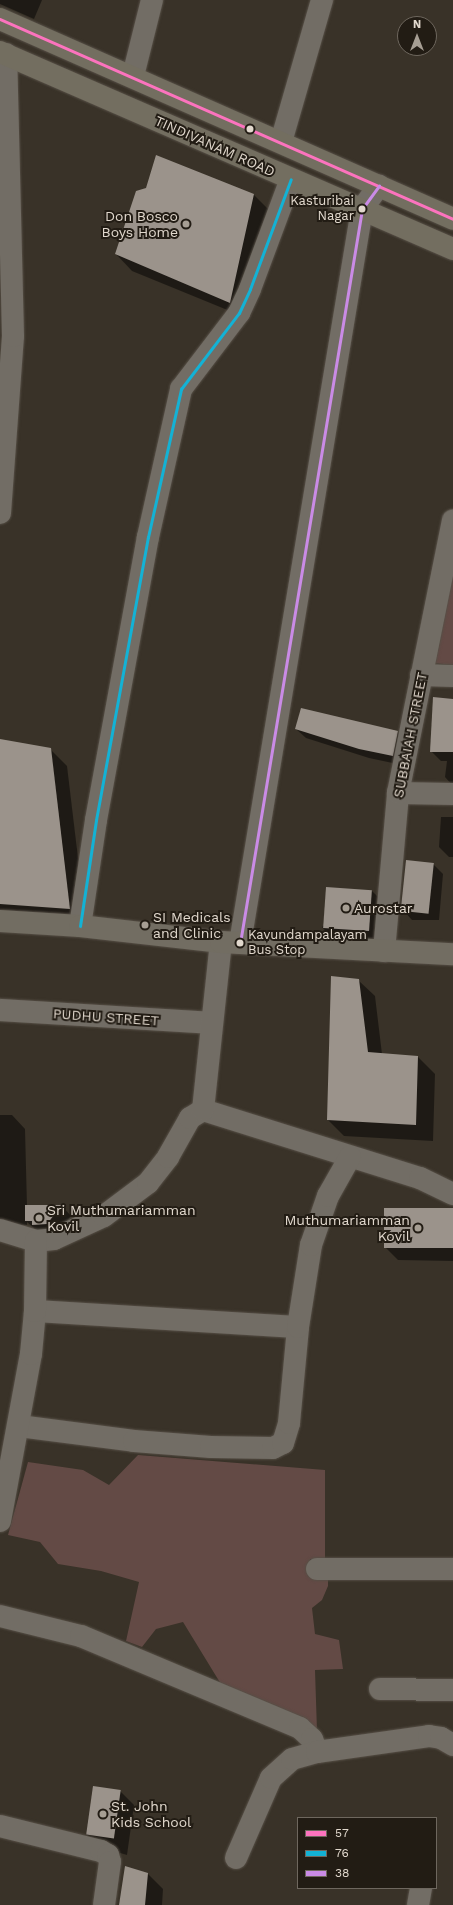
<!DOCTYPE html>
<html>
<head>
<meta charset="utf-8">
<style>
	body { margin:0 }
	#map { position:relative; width:453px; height:1905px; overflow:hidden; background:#393228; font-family:"Work Sans",sans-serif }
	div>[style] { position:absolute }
	.green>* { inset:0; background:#634a45 }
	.shadow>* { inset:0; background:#0007 }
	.building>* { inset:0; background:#9b938b; transform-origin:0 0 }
	.roads { filter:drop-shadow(0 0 1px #564f46) drop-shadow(0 0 1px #564f46) }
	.minor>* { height:22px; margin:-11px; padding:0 11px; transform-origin:11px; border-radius:11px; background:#726d65 }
	.major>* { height:22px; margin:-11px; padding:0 11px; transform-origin:11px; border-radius:11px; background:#726d62 }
	.highway>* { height:22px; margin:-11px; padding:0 11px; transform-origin:11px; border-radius:11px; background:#736e60 }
	.bus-1>* { height:3px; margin:-1.5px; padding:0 1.5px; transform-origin:1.5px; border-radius:1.5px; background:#fc73be }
	.bus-2>* { height:3px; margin:-1.5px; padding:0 1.5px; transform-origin:1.5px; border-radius:1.5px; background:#13b2d5 }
	.bus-3>* { height:3px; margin:-1.5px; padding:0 1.5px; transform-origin:1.5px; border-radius:1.5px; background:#ca8be6 }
	.dots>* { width:11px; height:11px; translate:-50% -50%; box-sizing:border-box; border:2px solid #221c14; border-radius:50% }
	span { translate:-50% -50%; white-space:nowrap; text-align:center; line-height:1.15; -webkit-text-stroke:4px #221c14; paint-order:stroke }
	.bus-label { font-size:13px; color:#e1d8cd }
	.right { translate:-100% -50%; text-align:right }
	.left { translate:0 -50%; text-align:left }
	.street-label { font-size:14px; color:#e1d8cd }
	.poi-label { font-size:14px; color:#e1d8cd }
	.legend { position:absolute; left:297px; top:1817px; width:140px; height:72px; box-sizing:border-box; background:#221c14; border:1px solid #6e675e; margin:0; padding:5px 7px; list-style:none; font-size:12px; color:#e1d8cd }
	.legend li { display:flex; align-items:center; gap:8px; height:20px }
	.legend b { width:20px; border:1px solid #6e675e }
	.north { position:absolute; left:397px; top:16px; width:40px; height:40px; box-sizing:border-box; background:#221c14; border:1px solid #6e675e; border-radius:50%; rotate:0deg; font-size:11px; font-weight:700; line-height:16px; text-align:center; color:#e1d8cd }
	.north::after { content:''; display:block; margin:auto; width:14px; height:18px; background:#a69e93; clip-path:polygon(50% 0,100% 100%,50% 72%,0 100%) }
</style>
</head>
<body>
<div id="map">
	<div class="green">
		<i style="clip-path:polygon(453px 569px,453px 665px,433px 663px)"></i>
		<i style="clip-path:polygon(138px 1455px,325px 1470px,325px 1561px,310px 1559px,310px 1572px,328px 1578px,328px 1586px,322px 1600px,312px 1608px,315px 1634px,339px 1640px,343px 1669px,315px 1670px,317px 1731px,227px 1694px,183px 1622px,156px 1629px,142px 1647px,126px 1641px,139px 1582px,101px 1571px,58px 1564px,40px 1542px,8px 1535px,28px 1462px,83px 1470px,109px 1485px)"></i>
	</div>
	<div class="shadow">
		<i style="clip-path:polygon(0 0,42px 0,34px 19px,0 4px)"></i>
		<i style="clip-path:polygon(147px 188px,253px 194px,270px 211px,247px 318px,132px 271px,116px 254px)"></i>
		<i style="clip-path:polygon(453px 700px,453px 786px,445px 777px,447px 761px,441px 761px,431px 751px)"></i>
		<i style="clip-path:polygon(296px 729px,397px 732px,407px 741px,402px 765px,369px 758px,306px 738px)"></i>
		<i style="clip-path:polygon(0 740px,50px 749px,67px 766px,86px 925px,0 919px)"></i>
		<i style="clip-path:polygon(441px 817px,453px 817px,453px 857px,449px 857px,439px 847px)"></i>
		<i style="clip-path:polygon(433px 864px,443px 874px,439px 920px,412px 920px,403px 910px)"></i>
		<i style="clip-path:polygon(372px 891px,385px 904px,381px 942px,335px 941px,322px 927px)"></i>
		<i style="clip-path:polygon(358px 980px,375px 996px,382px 1054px,418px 1057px,435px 1074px,433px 1141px,344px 1136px,328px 1120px)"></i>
		<i style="clip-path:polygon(0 1115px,12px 1115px,25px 1129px,27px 1206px,62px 1206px,71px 1216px,56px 1233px,36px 1230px,27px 1222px,27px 1225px,0 1224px)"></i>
		<i style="clip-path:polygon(453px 1209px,453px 1261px,398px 1260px,385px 1247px)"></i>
		<i style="clip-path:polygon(120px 1791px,134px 1805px,127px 1855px,100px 1847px,86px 1834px)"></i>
		<i style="clip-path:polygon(126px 1867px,148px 1874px,163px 1889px,162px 1905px,119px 1905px)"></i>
	</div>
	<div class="building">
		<i style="clip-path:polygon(156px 155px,254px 194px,230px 303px,115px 254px,136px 191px,146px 188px)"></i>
		<i style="clip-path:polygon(433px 697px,453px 699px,453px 752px,430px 752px)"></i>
		<i style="clip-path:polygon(301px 708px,398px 731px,393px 756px,359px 749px,295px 729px)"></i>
		<i style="clip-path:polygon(0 739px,51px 748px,70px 909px,0 904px)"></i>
		<i style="left:406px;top:860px;width:28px;height:51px;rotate:6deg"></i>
		<i style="left:326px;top:887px;width:46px;height:41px;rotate:4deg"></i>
		<i style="clip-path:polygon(331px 976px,359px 979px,368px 1052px,418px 1056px,416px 1125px,327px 1120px)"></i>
		<i style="clip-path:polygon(25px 1205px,62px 1205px,47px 1224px,32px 1225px,32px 1221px,25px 1221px)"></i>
		<i style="left:453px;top:1208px;width:40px;height:69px;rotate:90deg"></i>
		<i style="left:93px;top:1786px;width:28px;height:49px;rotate:8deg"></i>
		<i style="clip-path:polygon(125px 1866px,148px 1873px,145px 1905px,119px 1905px)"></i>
	</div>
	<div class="roads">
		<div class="minor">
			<i style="left:133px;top:76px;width:78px;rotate:-76deg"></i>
			<i style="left:281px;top:142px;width:148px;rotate:-73.9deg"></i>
			<i style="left:0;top:513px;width:177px;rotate:-85.8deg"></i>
			<i style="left:13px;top:336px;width:282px;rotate:-91.4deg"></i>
			<i style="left:421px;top:675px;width:32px;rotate:2deg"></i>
			<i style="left:398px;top:793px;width:55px;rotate:1deg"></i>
			<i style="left:80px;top:926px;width:107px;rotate:-81.4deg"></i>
			<i style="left:96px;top:820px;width:288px;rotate:-79.6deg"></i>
			<i style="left:148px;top:537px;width:152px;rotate:-77.4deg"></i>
			<i style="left:181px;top:389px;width:96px;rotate:-52.7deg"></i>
			<i style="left:239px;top:313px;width:26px;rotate:-65deg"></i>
			<i style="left:250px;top:289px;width:117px;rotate:-69.6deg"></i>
			<i style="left:240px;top:943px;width:744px;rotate:-80.56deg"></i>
			<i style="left:362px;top:209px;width:29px;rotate:-54deg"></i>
			<i style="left:384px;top:951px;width:159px;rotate:-84.9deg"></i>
			<i style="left:398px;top:793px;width:278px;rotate:-78.6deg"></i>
			<i style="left:0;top:1010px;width:211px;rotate:3.5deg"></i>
			<i style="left:203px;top:1110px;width:227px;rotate:17.4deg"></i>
			<i style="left:420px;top:1178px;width:37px;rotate:26deg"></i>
			<i style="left:0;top:1230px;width:38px;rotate:17deg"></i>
			<i style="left:36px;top:1241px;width:18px;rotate:-6deg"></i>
			<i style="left:54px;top:1239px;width:55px;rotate:-24.7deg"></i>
			<i style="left:104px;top:1216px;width:55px;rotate:-36.9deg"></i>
			<i style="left:148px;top:1183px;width:33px;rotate:-52deg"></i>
			<i style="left:168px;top:1157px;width:45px;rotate:-60.6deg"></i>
			<i style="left:190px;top:1118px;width:15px;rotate:-32deg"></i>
			<i style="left:203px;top:1110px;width:169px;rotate:-83.9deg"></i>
			<i style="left:35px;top:1311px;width:263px;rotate:3.5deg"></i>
			<i style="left:19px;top:1426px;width:116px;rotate:7.4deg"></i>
			<i style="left:134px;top:1441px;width:77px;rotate:4.5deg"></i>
			<i style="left:211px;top:1447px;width:62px;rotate:0.9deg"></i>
			<i style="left:273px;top:1448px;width:11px;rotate:-27deg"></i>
			<i style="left:283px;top:1443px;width:21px;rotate:-73deg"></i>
			<i style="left:289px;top:1423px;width:96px;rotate:-84.6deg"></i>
			<i style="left:298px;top:1327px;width:83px;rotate:-81deg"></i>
			<i style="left:311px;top:1245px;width:52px;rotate:-70.9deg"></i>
			<i style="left:328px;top:1196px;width:45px;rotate:-60.6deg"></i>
			<i style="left:0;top:1521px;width:170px;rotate:-79.5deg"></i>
			<i style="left:31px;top:1354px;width:43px;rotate:-84.7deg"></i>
			<i style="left:35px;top:1311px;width:70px;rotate:-89.2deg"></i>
			<i style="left:317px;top:1569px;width:136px"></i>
			<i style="left:0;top:1616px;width:83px;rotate:13.9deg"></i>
			<i style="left:81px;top:1636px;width:238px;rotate:22.8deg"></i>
			<i style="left:300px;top:1728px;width:16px;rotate:43deg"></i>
			<i style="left:312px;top:1739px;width:14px;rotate:69deg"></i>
			<i style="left:380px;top:1689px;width:73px;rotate:0.8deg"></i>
			<i style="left:0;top:1826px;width:104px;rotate:13.9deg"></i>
			<i style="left:101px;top:1851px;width:8px;rotate:30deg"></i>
			<i style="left:108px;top:1855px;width:7px;rotate:74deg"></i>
			<i style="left:110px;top:1862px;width:43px;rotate:97.9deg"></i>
			<i style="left:236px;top:1858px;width:87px;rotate:-66.4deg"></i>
			<i style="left:271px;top:1778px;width:28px;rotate:-42deg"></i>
			<i style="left:292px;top:1759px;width:26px;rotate:-16deg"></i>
			<i style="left:317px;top:1752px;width:113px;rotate:-8.1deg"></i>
			<i style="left:429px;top:1736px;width:12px;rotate:9deg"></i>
			<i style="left:441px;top:1738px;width:14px;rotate:30deg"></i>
			<i style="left:418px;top:1905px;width:17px;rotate:-80deg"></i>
		</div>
		<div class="major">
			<i style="left:0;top:921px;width:80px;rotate:3.6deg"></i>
			<i style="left:80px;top:926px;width:142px;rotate:6.5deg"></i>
			<i style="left:221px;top:942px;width:232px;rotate:3deg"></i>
		</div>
		<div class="highway">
			<i style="left:0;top:19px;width:495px;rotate:23.8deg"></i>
			<i style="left:0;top:52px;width:494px;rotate:23.5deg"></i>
		</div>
	</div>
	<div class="bus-1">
		<i style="left:0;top:19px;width:495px;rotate:23.8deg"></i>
	</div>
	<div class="bus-2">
		<i style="left:80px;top:926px;width:107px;rotate:-81.4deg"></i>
		<i style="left:96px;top:820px;width:288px;rotate:-79.6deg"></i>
		<i style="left:148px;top:537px;width:152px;rotate:-77.4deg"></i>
		<i style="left:181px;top:389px;width:96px;rotate:-52.7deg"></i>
		<i style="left:239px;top:313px;width:26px;rotate:-65deg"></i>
		<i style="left:250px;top:289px;width:117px;rotate:-69.6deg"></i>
	</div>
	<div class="bus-3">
		<i style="left:240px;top:943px;width:744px;rotate:-80.56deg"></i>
		<i style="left:362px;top:209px;width:29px;rotate:-54deg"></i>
	</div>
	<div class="dots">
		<i style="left:250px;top:129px;background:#e1d8cd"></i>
		<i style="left:362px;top:209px;background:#e1d8cd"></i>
		<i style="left:186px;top:224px;background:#a69e93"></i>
		<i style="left:346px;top:908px;background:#a69e93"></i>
		<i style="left:145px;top:925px;background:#a69e93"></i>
		<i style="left:240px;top:943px;background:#e1d8cd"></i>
		<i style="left:39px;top:1218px;background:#a69e93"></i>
		<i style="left:418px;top:1228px;background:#a69e93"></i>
		<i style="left:103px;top:1814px;background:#a69e93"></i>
	</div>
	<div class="bus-label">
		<span class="right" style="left:354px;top:209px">Kasturibai<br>Nagar</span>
		<span class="left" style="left:248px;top:943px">Kavundampalayam<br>Bus Stop</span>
	</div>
	<div class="street-label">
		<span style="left:215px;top:146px;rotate:24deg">TINDIVANAM ROAD</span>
		<span style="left:410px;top:735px;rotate:-79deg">SUBBAIAH STREET</span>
		<span style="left:106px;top:1017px;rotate:4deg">PUDHU STREET</span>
	</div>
	<div class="poi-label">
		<span class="right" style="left:178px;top:224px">Don Bosco<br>Boys Home</span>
		<span class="left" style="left:354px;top:908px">Aurostar</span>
		<span class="left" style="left:153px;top:925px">SI Medicals<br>and Clinic</span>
		<span class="left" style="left:47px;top:1218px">Sri Muthumariamman<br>Kovil</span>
		<span class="right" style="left:410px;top:1228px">Muthumariamman<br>Kovil</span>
		<span class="left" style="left:111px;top:1814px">St. John<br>Kids School</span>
	</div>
	<ul class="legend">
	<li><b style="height:5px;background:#fc73be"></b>57</li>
	<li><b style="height:5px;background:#13b2d5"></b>76</li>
	<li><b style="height:5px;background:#ca8be6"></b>38</li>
	</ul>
	<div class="north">N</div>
</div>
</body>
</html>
